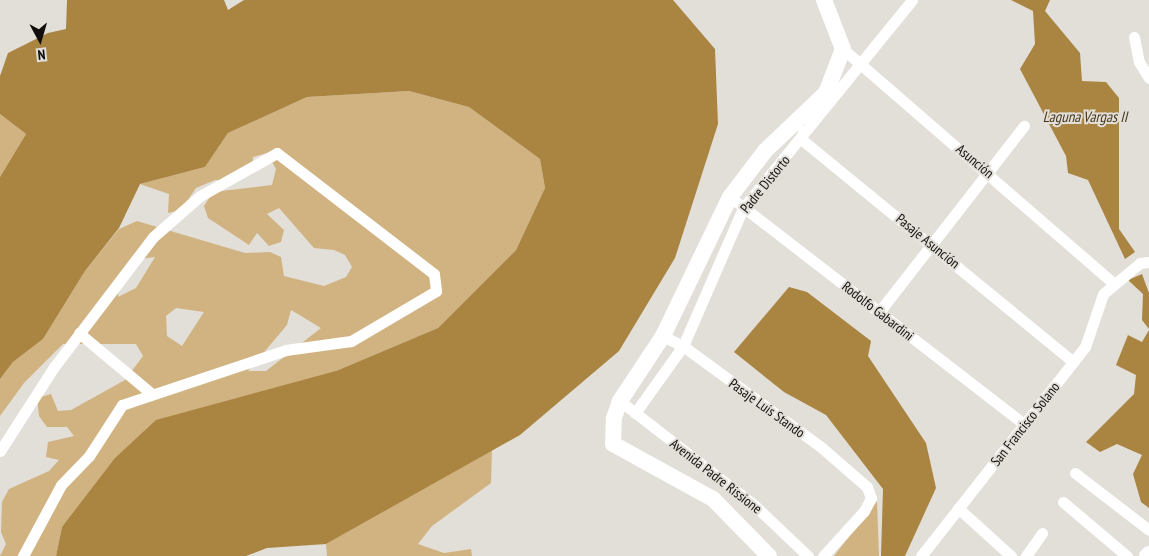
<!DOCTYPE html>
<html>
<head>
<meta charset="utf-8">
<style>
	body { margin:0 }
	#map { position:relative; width:1149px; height:556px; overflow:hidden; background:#e2ded8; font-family:"PT Sans Narrow",sans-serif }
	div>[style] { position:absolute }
	.green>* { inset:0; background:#d1b381 }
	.water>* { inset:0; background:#aa8441 }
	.street>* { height:11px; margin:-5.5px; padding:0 5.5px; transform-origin:5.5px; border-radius:5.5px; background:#fff }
	.secondary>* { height:16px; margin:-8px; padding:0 8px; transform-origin:8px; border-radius:8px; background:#fff }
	span { translate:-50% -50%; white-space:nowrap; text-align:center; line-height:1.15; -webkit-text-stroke:4px #e2ded8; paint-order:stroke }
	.street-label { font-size:14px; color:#110f0d }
	.water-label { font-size:15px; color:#473619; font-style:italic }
	.north { position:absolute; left:15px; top:15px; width:50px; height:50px; -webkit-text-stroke:4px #e2ded8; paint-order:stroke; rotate:174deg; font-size:14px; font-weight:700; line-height:20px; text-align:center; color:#110f0d }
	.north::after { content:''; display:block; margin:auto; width:18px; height:22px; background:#110f0d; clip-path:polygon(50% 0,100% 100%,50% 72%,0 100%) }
</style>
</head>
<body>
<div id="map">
	<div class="green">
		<i style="clip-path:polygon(evenodd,409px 91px,469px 107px,540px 159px,545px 188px,516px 250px,438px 328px,336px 371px,62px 527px,56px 556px,0 556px,6px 544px,1px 532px,2px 502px,9px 489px,49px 471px,59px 460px,46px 457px,48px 442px,74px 436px,67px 427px,47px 427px,39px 416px,37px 398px,51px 394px,58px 411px,71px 410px,125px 380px,143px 356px,136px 344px,63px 344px,24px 383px,0 416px,0 379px,13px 362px,43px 339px,85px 271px,119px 229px,137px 221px,245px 253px,270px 252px,281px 257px,284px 276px,324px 286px,346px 277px,352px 267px,345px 255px,334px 250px,314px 248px,279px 208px,267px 214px,284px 230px,281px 242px,269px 246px,257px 233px,249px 245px,208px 218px,204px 206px,213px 192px,272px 185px,276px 169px,267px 153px,253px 157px,252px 174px,239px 180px,215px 180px,196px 188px,181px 210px,168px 213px,169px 194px,140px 184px,205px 167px,228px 133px,307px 97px,409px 91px,155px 257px,136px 288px,118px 297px,119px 279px,132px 260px,155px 257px,409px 91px,176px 308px,204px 312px,182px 346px,167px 336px,166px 316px,176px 308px,409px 91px,291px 310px,321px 328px,266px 371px,248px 371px,287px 325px,291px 310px)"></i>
		<i style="clip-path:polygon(0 114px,26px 134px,0 177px)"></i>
		<i style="clip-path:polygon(492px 450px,491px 483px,432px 526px,418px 544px,444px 553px,471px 549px,472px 556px,327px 556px,326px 544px)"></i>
		<i style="clip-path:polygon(877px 501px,879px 556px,834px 556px)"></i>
	</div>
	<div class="water">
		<i style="clip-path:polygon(67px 0,224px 0,228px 10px,244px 0,673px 0,715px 49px,718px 124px,675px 258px,619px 351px,520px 435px,326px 544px,267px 548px,246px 556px,56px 556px,62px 527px,115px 458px,156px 420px,336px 371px,438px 328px,516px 250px,545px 188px,540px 159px,469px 107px,409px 91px,307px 97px,228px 133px,205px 167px,140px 184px,119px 228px,85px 271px,43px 339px,13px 362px,0 379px,0 177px,26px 134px,0 114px,0 76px,8px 53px,48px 33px,66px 29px)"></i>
		<i style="clip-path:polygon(1011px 0,1050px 0,1045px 11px,1080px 53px,1082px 81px,1106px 82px,1119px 98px,1119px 229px,1135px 252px,1125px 259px,1088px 180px,1068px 173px,1066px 156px,1020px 69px,1035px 44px,1033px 11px)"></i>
		<i style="clip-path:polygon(1142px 274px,1149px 293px,1149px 329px,1142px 320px,1143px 294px,1128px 280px)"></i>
		<i style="clip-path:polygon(789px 287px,807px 292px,871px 341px,868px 356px,926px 443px,936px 488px,905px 556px,881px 556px,883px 489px,826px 415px,784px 392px,734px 352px)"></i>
		<i style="clip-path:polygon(1149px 330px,1149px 508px,1141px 502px,1133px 474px,1142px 455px,1117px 444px,1100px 452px,1086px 442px,1134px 394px,1136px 375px,1116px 365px,1128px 335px,1142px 342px)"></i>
	</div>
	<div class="street">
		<i style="left:1134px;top:37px;width:25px;rotate:79deg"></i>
		<i style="left:1139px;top:62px;width:19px;rotate:58deg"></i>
		<i style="left:843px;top:49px;width:357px;rotate:40.9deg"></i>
		<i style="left:803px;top:131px;width:8px;rotate:104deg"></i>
		<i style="left:801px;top:139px;width:352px;rotate:39.3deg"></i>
		<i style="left:738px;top:203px;width:363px;rotate:37.7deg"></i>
		<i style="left:879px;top:312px;width:236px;rotate:-52.1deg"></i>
		<i style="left:79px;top:333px;width:95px;rotate:39.9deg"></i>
		<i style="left:663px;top:336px;width:22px;rotate:27deg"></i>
		<i style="left:683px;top:346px;width:171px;rotate:36.2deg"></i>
		<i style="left:821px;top:447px;width:61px;rotate:41deg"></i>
		<i style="left:867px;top:487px;width:12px;rotate:70deg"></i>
		<i style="left:871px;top:498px;width:15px;rotate:118deg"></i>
		<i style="left:864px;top:511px;width:61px;rotate:132.3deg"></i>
		<i style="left:620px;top:401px;width:168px;rotate:37.8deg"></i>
		<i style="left:753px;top:504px;width:76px;rotate:43.4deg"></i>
		<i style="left:635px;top:413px;width:82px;rotate:-54.4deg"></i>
		<i style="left:683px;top:346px;width:150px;rotate:-66.5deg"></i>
		<i style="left:743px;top:208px;width:268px;rotate:-50.9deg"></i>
		<i style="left:0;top:451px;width:100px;rotate:-57.3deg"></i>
		<i style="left:54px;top:367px;width:163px;rotate:-52.7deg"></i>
		<i style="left:153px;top:237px;width:62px;rotate:-41.1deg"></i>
		<i style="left:200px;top:196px;width:88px;rotate:-29.2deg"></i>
		<i style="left:277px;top:153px;width:198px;rotate:37.6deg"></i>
		<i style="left:434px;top:274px;width:17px;rotate:83deg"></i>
		<i style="left:436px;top:291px;width:99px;rotate:149.5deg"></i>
		<i style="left:351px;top:341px;width:66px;rotate:172.1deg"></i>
		<i style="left:286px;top:350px;width:173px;rotate:161.5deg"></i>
		<i style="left:122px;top:405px;width:61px;rotate:122.9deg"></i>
		<i style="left:89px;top:456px;width:40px;rotate:134deg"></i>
		<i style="left:61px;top:485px;width:81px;rotate:118.2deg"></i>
		<i style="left:1075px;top:473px;width:93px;rotate:37.6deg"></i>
		<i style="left:1063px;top:502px;width:84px;rotate:40.2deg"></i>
		<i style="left:958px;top:508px;width:72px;rotate:42.2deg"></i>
		<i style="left:921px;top:556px;width:266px;rotate:-51.9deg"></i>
		<i style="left:1085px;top:347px;width:56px;rotate:-71.2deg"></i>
		<i style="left:1103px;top:294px;width:48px;rotate:-40deg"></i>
		<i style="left:1140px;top:263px;width:8px;rotate:-7deg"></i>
		<i style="left:1026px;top:556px;width:28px;rotate:-55deg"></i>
	</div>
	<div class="secondary">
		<i style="left:769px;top:556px;width:80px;rotate:-134.5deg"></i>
		<i style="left:713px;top:499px;width:114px;rotate:-151.2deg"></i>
		<i style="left:613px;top:444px;width:26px;rotate:-88deg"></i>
		<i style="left:614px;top:418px;width:18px;rotate:-71deg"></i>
		<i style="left:620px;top:401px;width:78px;rotate:-56.5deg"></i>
		<i style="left:663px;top:336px;width:154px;rotate:-64.3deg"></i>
		<i style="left:730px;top:197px;width:58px;rotate:-52.7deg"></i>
		<i style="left:765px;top:151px;width:84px;rotate:-43.6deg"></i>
		<i style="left:826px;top:93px;width:47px;rotate:-68.9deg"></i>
		<i style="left:843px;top:49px;width:53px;rotate:-111.2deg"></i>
		<i style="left:1147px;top:556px;width:3px;rotate:-45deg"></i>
	</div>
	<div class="street-label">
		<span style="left:975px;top:161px;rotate:40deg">Asunción</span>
		<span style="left:765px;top:184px;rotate:-51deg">Padre Distorto</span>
		<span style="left:928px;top:241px;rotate:39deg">Pasaje Asunción</span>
		<span style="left:878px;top:311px;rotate:38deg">Rodolfo Gabardini</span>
		<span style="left:767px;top:408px;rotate:36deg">Pasaje Luis Stando</span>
		<span style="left:1025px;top:424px;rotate:-52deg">San Francisco Solano</span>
		<span style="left:716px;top:476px;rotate:38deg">Avenida Padre Rissione</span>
	</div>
	<div class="water-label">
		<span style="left:1085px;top:117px">Laguna Vargas II</span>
	</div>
	<div class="north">N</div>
</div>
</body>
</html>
